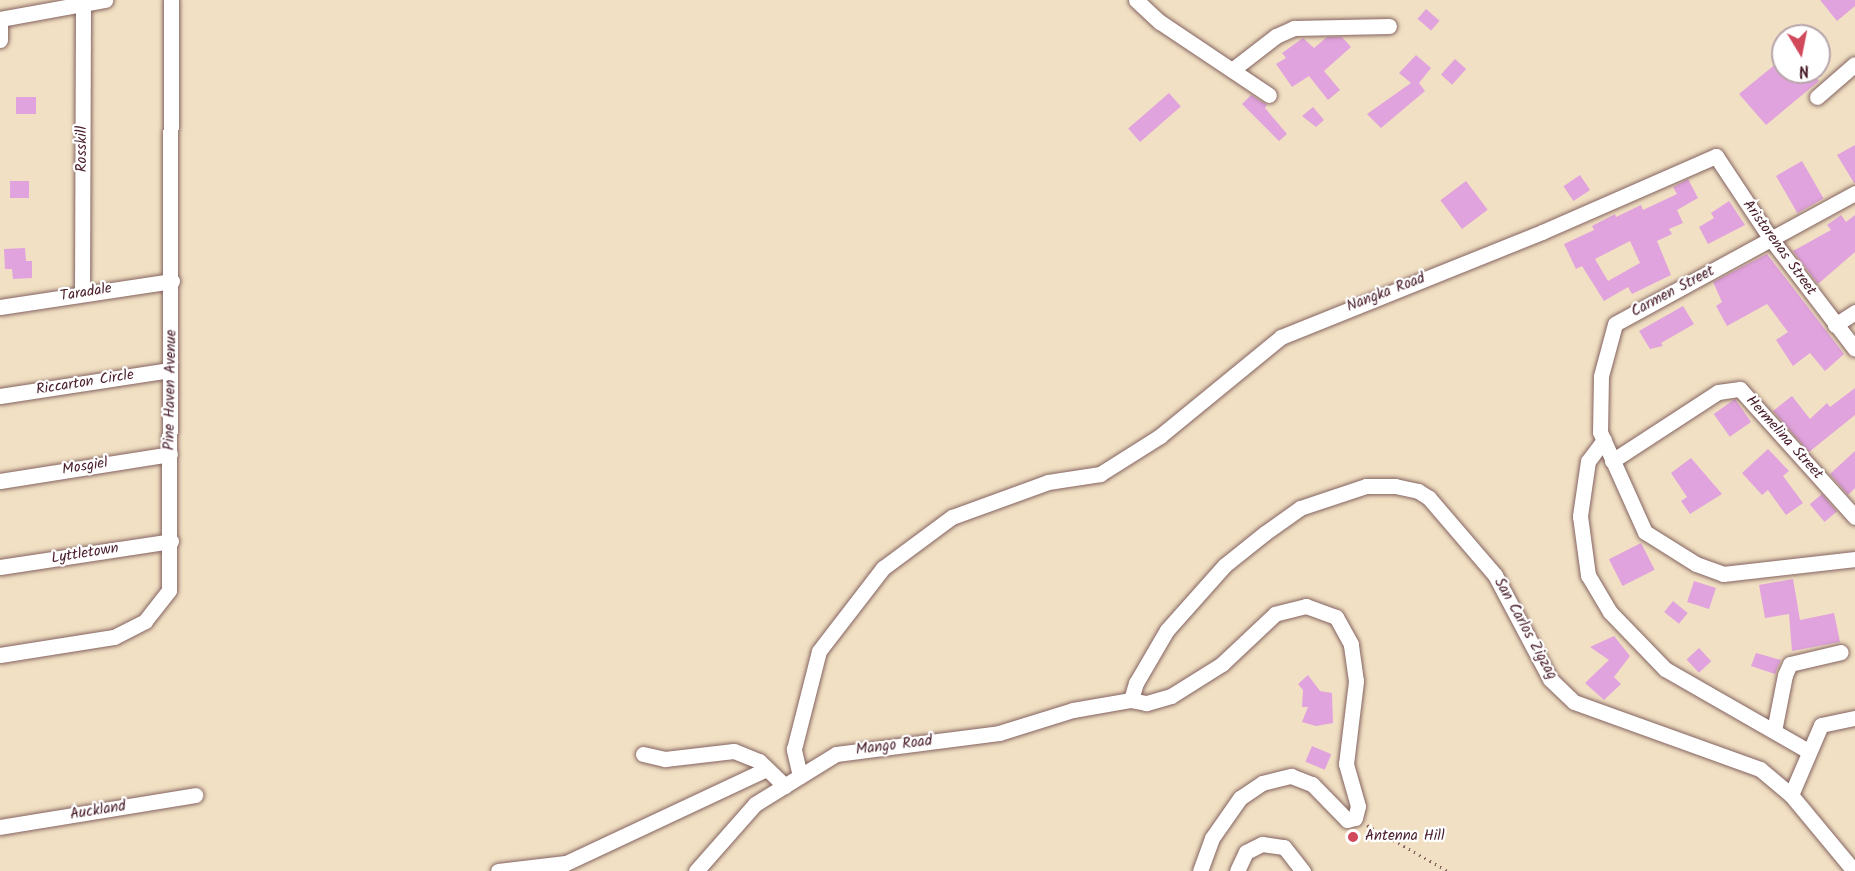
<!DOCTYPE html>
<html>
<head>
<meta charset="utf-8">
<style>
	body { margin:0 }
	#map { position:relative; width:1855px; height:871px; overflow:hidden; background:#f1e0c3; font-family:Kalam,sans-serif }
	div>[style] { position:absolute }
	.building>* { inset:0; background:#e0a3dd; transform-origin:0 0 }
	.path>* { height:3px; margin-top:-1.5px; transform-origin:0; background:repeating-linear-gradient(90deg,#846360 0 1.5px,transparent 0 6px) }
	.roads { filter:drop-shadow(0 0 2px #846360) drop-shadow(0 0 2px #846360) }
	.minor>* { height:15px; margin:-7.5px; padding:0 7.5px; transform-origin:7.5px; border-radius:7.5px; background:#fff }
	.dots>* { width:16px; height:16px; translate:-50% -50%; box-sizing:border-box; border:3px solid #fff; border-radius:50% }
	span { translate:-50% -50%; white-space:nowrap; text-align:center; line-height:1.15; -webkit-text-stroke:4.5px #fff; paint-order:stroke }
	.street-label { font-size:15px; color:#4a1f2b }
	.poi-label { font-size:15px; color:#4a1f2b }
	.left { translate:0 -50%; text-align:left }
	.north { position:absolute; left:1771px; top:24px; width:60px; height:60px; box-sizing:border-box; background:#fff; border:2px solid #b7a5aa; border-radius:50%; rotate:170deg; font-size:16px; font-weight:700; line-height:24px; text-align:center; color:#4a1f2b }
	.north::after { content:''; display:block; margin:auto; width:21px; height:27px; background:#d1495b; clip-path:polygon(50% 0,100% 100%,50% 72%,0 100%) }
</style>
</head>
<body>
<div id="map">
	<div class="building">
		<i style="clip-path:polygon(1820px 0,1855px 0,1855px 6px,1837px 21px)"></i>
		<i style="left:1426px;top:9px;width:18px;height:13px;rotate:41deg"></i>
		<i style="clip-path:polygon(1327px 37px,1342px 37px,1351px 47px,1324px 71px,1340px 90px,1328px 100px,1309px 76px,1292px 87px,1276px 64px,1286px 58px,1282px 53px,1303px 38px,1314px 48px)"></i>
		<i style="clip-path:polygon(1416px 55px,1431px 68px,1419px 83px,1425px 91px,1381px 128px,1367px 114px,1411px 83px,1399px 73px)"></i>
		<i style="clip-path:polygon(1783px 58px,1783px 72px,1812px 72px,1819px 81px,1766px 125px,1739px 94px)"></i>
		<i style="left:1455px;top:59px;width:15px;height:21px;rotate:42deg"></i>
		<i style="left:1169px;top:93px;width:18px;height:54px;rotate:49deg"></i>
		<i style="clip-path:polygon(1251px 95px,1267px 105px,1265px 108px,1287px 134px,1279px 141px,1242px 104px)"></i>
		<i style="left:16px;top:97px;width:20px;height:17px"></i>
		<i style="clip-path:polygon(1313px 107px,1324px 120px,1316px 127px,1302px 116px)"></i>
		<i style="clip-path:polygon(1855px 145px,1855px 183px,1854px 183px,1837px 155px)"></i>
		<i style="left:1802px;top:161px;width:43px;height:30px;rotate:60deg"></i>
		<i style="left:1580px;top:175px;width:18px;height:20px;rotate:56deg"></i>
		<i style="clip-path:polygon(evenodd,1688px 179px,1698px 198px,1677px 210px,1683px 223px,1669px 229px,1672px 234px,1657px 241px,1671px 275px,1632px 294px,1628px 287px,1604px 301px,1582px 266px,1576px 269px,1564px 244px,1594px 230px,1592px 226px,1615px 214px,1616px 217px,1641px 205px,1643px 210px,1677px 194px,1673px 187px,1688px 179px,1630px 241px,1640px 263px,1608px 281px,1595px 259px,1630px 241px)"></i>
		<i style="left:10px;top:181px;width:19px;height:17px"></i>
		<i style="left:1466px;top:181px;width:36px;height:32px;rotate:53deg"></i>
		<i style="clip-path:polygon(1729px 201px,1745px 225px,1708px 244px,1699px 227px,1714px 218px,1711px 213px)"></i>
		<i style="clip-path:polygon(1841px 215px,1846px 222px,1855px 215px,1855px 252px,1818px 284px,1793px 251px,1831px 230px,1827px 225px)"></i>
		<i style="clip-path:polygon(25px 248px,26px 261px,32px 261px,32px 278px,13px 279px,12px 269px,5px 269px,4px 249px)"></i>
		<i style="clip-path:polygon(1767px 254px,1844px 354px,1825px 371px,1810px 353px,1793px 366px,1776px 340px,1788px 332px,1767px 304px,1727px 326px,1716px 306px,1722px 302px,1713px 282px)"></i>
		<i style="clip-path:polygon(1683px 306px,1694px 324px,1661px 343px,1663px 346px,1650px 349px,1639px 331px)"></i>
		<i style="clip-path:polygon(1855px 388px,1855px 415px,1809px 452px,1773px 411px,1792px 396px,1810px 419px,1827px 403px,1830px 407px)"></i>
		<i style="left:1735px;top:399px;width:28px;height:26px;rotate:55deg"></i>
		<i style="clip-path:polygon(1768px 449px,1789px 471px,1783px 476px,1803px 503px,1786px 515px,1768px 490px,1762px 495px,1742px 473px)"></i>
		<i style="clip-path:polygon(1855px 451px,1855px 488px,1848px 495px,1830px 474px)"></i>
		<i style="clip-path:polygon(1691px 458px,1722px 494px,1690px 514px,1681px 501px,1687px 497px,1671px 473px)"></i>
		<i style="left:1822px;top:494px;width:23px;height:16px;rotate:50deg"></i>
		<i style="left:1641px;top:543px;width:30px;height:36px;rotate:63deg"></i>
		<i style="clip-path:polygon(1793px 579px,1800px 620px,1834px 613px,1840px 642px,1792px 651px,1789px 614px,1765px 618px,1759px 585px)"></i>
		<i style="left:1694px;top:581px;width:23px;height:22px;rotate:18deg"></i>
		<i style="left:1673px;top:601px;width:19px;height:14px;rotate:39deg"></i>
		<i style="clip-path:polygon(1614px 636px,1630px 656px,1614px 677px,1621px 684px,1604px 700px,1585px 683px,1609px 660px,1590px 647px)"></i>
		<i style="left:1699px;top:648px;width:18px;height:17px;rotate:47deg"></i>
		<i style="clip-path:polygon(1756px 653px,1781px 660px,1775px 674px,1751px 666px)"></i>
		<i style="clip-path:polygon(1308px 675px,1320px 691px,1332px 693px,1333px 723px,1316px 726px,1302px 722px,1308px 707px,1302px 707px,1303px 690px,1298px 684px)"></i>
		<i style="left:1312px;top:746px;width:21px;height:17px;rotate:23deg"></i>
	</div>
	<div class="path">
		<i style="left:1367px;top:825px;width:93px;rotate:29.6deg"></i>
	</div>
	<div class="roads">
		<div class="minor">
			<i style="left:1136px;top:0;width:33px;rotate:43deg"></i>
			<i style="left:1160px;top:22px;width:131px;rotate:33.8deg"></i>
			<i style="left:0;top:19px;width:107px;rotate:-10.3deg"></i>
			<i style="left:0;top:40px;width:21px;rotate:-90deg"></i>
			<i style="left:1232px;top:70px;width:56px;rotate:-37.7deg"></i>
			<i style="left:1276px;top:36px;width:20px;rotate:-24deg"></i>
			<i style="left:1294px;top:28px;width:95px;rotate:-1.2deg"></i>
			<i style="left:1817px;top:97px;width:50px;rotate:-41deg"></i>
			<i style="left:1855px;top:193px;width:273px;rotate:151.4deg"></i>
			<i style="left:1615px;top:324px;width:54px;rotate:105.1deg"></i>
			<i style="left:1601px;top:376px;width:56px;rotate:91deg"></i>
			<i style="left:1600px;top:432px;width:110px;rotate:65.8deg"></i>
			<i style="left:1645px;top:532px;width:60px;rotate:32.1deg"></i>
			<i style="left:1696px;top:564px;width:29px;rotate:20deg"></i>
			<i style="left:1723px;top:574px;width:133px;rotate:-6.5deg"></i>
			<i style="left:82px;top:294px;width:290px;rotate:-89.8deg"></i>
			<i style="left:0;top:307px;width:174px;rotate:-8.6deg"></i>
			<i style="left:1835px;top:325px;width:24px;rotate:-33deg"></i>
			<i style="left:0;top:396px;width:172px;rotate:-8.7deg"></i>
			<i style="left:1604px;top:440px;width:26px;rotate:127deg"></i>
			<i style="left:1588px;top:461px;width:56px;rotate:98.3deg"></i>
			<i style="left:1580px;top:516px;width:60px;rotate:82.3deg"></i>
			<i style="left:1588px;top:575px;width:43px;rotate:59.3deg"></i>
			<i style="left:1610px;top:612px;width:79px;rotate:46deg"></i>
			<i style="left:1665px;top:669px;width:165px;rotate:29.8deg"></i>
			<i style="left:1612px;top:461px;width:126px;rotate:-33.1deg"></i>
			<i style="left:1718px;top:392px;width:22px;rotate:-8deg"></i>
			<i style="left:1740px;top:389px;width:172px;rotate:48.1deg"></i>
			<i style="left:0;top:481px;width:172px;rotate:-9deg"></i>
			<i style="left:0;top:567px;width:173px;rotate:-8.6deg"></i>
			<i style="left:0;top:655px;width:115px;rotate:-9deg"></i>
			<i style="left:114px;top:637px;width:35px;rotate:-27deg"></i>
			<i style="left:145px;top:621px;width:39px;rotate:-52deg"></i>
			<i style="left:169px;top:590px;width:590px;rotate:-89.81deg"></i>
			<i style="left:1774px;top:731px;width:57px;rotate:-78.9deg"></i>
			<i style="left:1785px;top:675px;width:12px;rotate:-66deg"></i>
			<i style="left:1790px;top:664px;width:52px;rotate:-13.2deg"></i>
			<i style="left:643px;top:754px;width:23px;rotate:13deg"></i>
			<i style="left:665px;top:759px;width:69px;rotate:-6.6deg"></i>
			<i style="left:734px;top:751px;width:27px;rotate:22deg"></i>
			<i style="left:759px;top:761px;width:36px;rotate:44deg"></i>
			<i style="left:800px;top:776px;width:28px;rotate:-103deg"></i>
			<i style="left:794px;top:749px;width:101px;rotate:-75.7deg"></i>
			<i style="left:819px;top:651px;width:105px;rotate:-52.4deg"></i>
			<i style="left:883px;top:568px;width:86px;rotate:-36.5deg"></i>
			<i style="left:952px;top:517px;width:102px;rotate:-20deg"></i>
			<i style="left:1048px;top:482px;width:53px;rotate:-8.7deg"></i>
			<i style="left:1100px;top:474px;width:71px;rotate:-32.3deg"></i>
			<i style="left:1160px;top:436px;width:156px;rotate:-39.3deg"></i>
			<i style="left:1281px;top:337px;width:281px;rotate:-21.9deg"></i>
			<i style="left:1542px;top:232px;width:190px;rotate:-23.6deg"></i>
			<i style="left:1716px;top:156px;width:100px;rotate:56.5deg"></i>
			<i style="left:1771px;top:239px;width:138px;rotate:52.6deg"></i>
			<i style="left:1791px;top:795px;width:76px;rotate:-66.8deg"></i>
			<i style="left:1821px;top:725px;width:35px;rotate:-12deg"></i>
			<i style="left:0;top:827px;width:198px;rotate:-9.3deg"></i>
			<i style="left:498px;top:871px;width:68px;rotate:-6.7deg"></i>
			<i style="left:566px;top:863px;width:222px;rotate:-25.1deg"></i>
			<i style="left:696px;top:871px;width:89px;rotate:-48.6deg"></i>
			<i style="left:755px;top:804px;width:95px;rotate:-31.7deg"></i>
			<i style="left:836px;top:754px;width:164px;rotate:-7.3deg"></i>
			<i style="left:999px;top:733px;width:77px;rotate:-17.3deg"></i>
			<i style="left:1073px;top:710px;width:59px;rotate:-9.8deg"></i>
			<i style="left:1200px;top:871px;width:35px;rotate:-70deg"></i>
			<i style="left:1212px;top:838px;width:49px;rotate:-55deg"></i>
			<i style="left:1240px;top:798px;width:27px;rotate:-34deg"></i>
			<i style="left:1262px;top:783px;width:30px;rotate:-14deg"></i>
			<i style="left:1291px;top:776px;width:22px;rotate:21deg"></i>
			<i style="left:1312px;top:784px;width:50px;rotate:45.8deg"></i>
			<i style="left:1347px;top:820px;width:8px;rotate:-14deg"></i>
			<i style="left:1355px;top:818px;width:12px;rotate:-76deg"></i>
			<i style="left:1358px;top:806px;width:44px;rotate:-105.9deg"></i>
			<i style="left:1346px;top:764px;width:84px;rotate:-83.1deg"></i>
			<i style="left:1356px;top:681px;width:37px;rotate:-98deg"></i>
			<i style="left:1351px;top:644px;width:31px;rotate:-119deg"></i>
			<i style="left:1336px;top:617px;width:32px;rotate:-160deg"></i>
			<i style="left:1306px;top:606px;width:32px;rotate:166deg"></i>
			<i style="left:1275px;top:614px;width:73px;rotate:136.7deg"></i>
			<i style="left:1222px;top:664px;width:60px;rotate:147.9deg"></i>
			<i style="left:1171px;top:696px;width:26px;rotate:164deg"></i>
			<i style="left:1146px;top:703px;width:15px;rotate:-169deg"></i>
			<i style="left:1131px;top:700px;width:18px;rotate:-74deg"></i>
			<i style="left:1136px;top:683px;width:61px;rotate:-59.7deg"></i>
			<i style="left:1167px;top:630px;width:87px;rotate:-48.3deg"></i>
			<i style="left:1225px;top:565px;width:51px;rotate:-38.7deg"></i>
			<i style="left:1265px;top:533px;width:43px;rotate:-35.5deg"></i>
			<i style="left:1300px;top:508px;width:70px;rotate:-18.4deg"></i>
			<i style="left:1366px;top:486px;width:29px"></i>
			<i style="left:1395px;top:486px;width:24px;rotate:12deg"></i>
			<i style="left:1418px;top:491px;width:13px;rotate:32deg"></i>
			<i style="left:1429px;top:498px;width:101px;rotate:49.4deg"></i>
			<i style="left:1495px;top:575px;width:118px;rotate:62.1deg"></i>
			<i style="left:1550px;top:679px;width:33px;rotate:44deg"></i>
			<i style="left:1574px;top:702px;width:198px;rotate:19.8deg"></i>
			<i style="left:1760px;top:769px;width:40px;rotate:40deg"></i>
			<i style="left:1791px;top:795px;width:99px;rotate:50.3deg"></i>
			<i style="left:1237px;top:871px;width:21px;rotate:-65deg"></i>
			<i style="left:1246px;top:852px;width:18px;rotate:-27deg"></i>
			<i style="left:1262px;top:844px;width:22px;rotate:8deg"></i>
			<i style="left:1284px;top:847px;width:31px;rotate:52deg"></i>
		</div>
	</div>
	<div class="dots">
		<i style="left:1353px;top:837px;background:#d1495b"></i>
	</div>
	<div class="street-label">
		<span style="left:83px;top:149px;rotate:-90deg">Rosskill</span>
		<span style="left:1779px;top:248px;rotate:54deg">Aristorenas Street</span>
		<span style="left:1673px;top:292px;rotate:-28deg">Carmen Street</span>
		<span style="left:86px;top:293px;rotate:-9deg">Taradale</span>
		<span style="left:1386px;top:293px;rotate:-21deg">Nangka Road</span>
		<span style="left:85px;top:383px;rotate:-9deg">Riccarton Circle</span>
		<span style="left:171px;top:390px;rotate:-89deg">Pine Haven Avenue</span>
		<span style="left:1784px;top:438px;rotate:48deg">Hermelina Street</span>
		<span style="left:85px;top:467px;rotate:-9deg">Mosgiel</span>
		<span style="left:85px;top:554px;rotate:-9deg">Lyttletown</span>
		<span style="left:1525px;top:629px;rotate:61deg">San Carlos Zigzag</span>
		<span style="left:894px;top:746px;rotate:-7deg">Mango Road</span>
		<span style="left:98px;top:811px;rotate:-9deg">Auckland</span>
	</div>
	<div class="poi-label">
		<span class="left" style="left:1365px;top:837px">Antenna Hill</span>
	</div>
	<div class="north">N</div>
</div>
</body>
</html>
